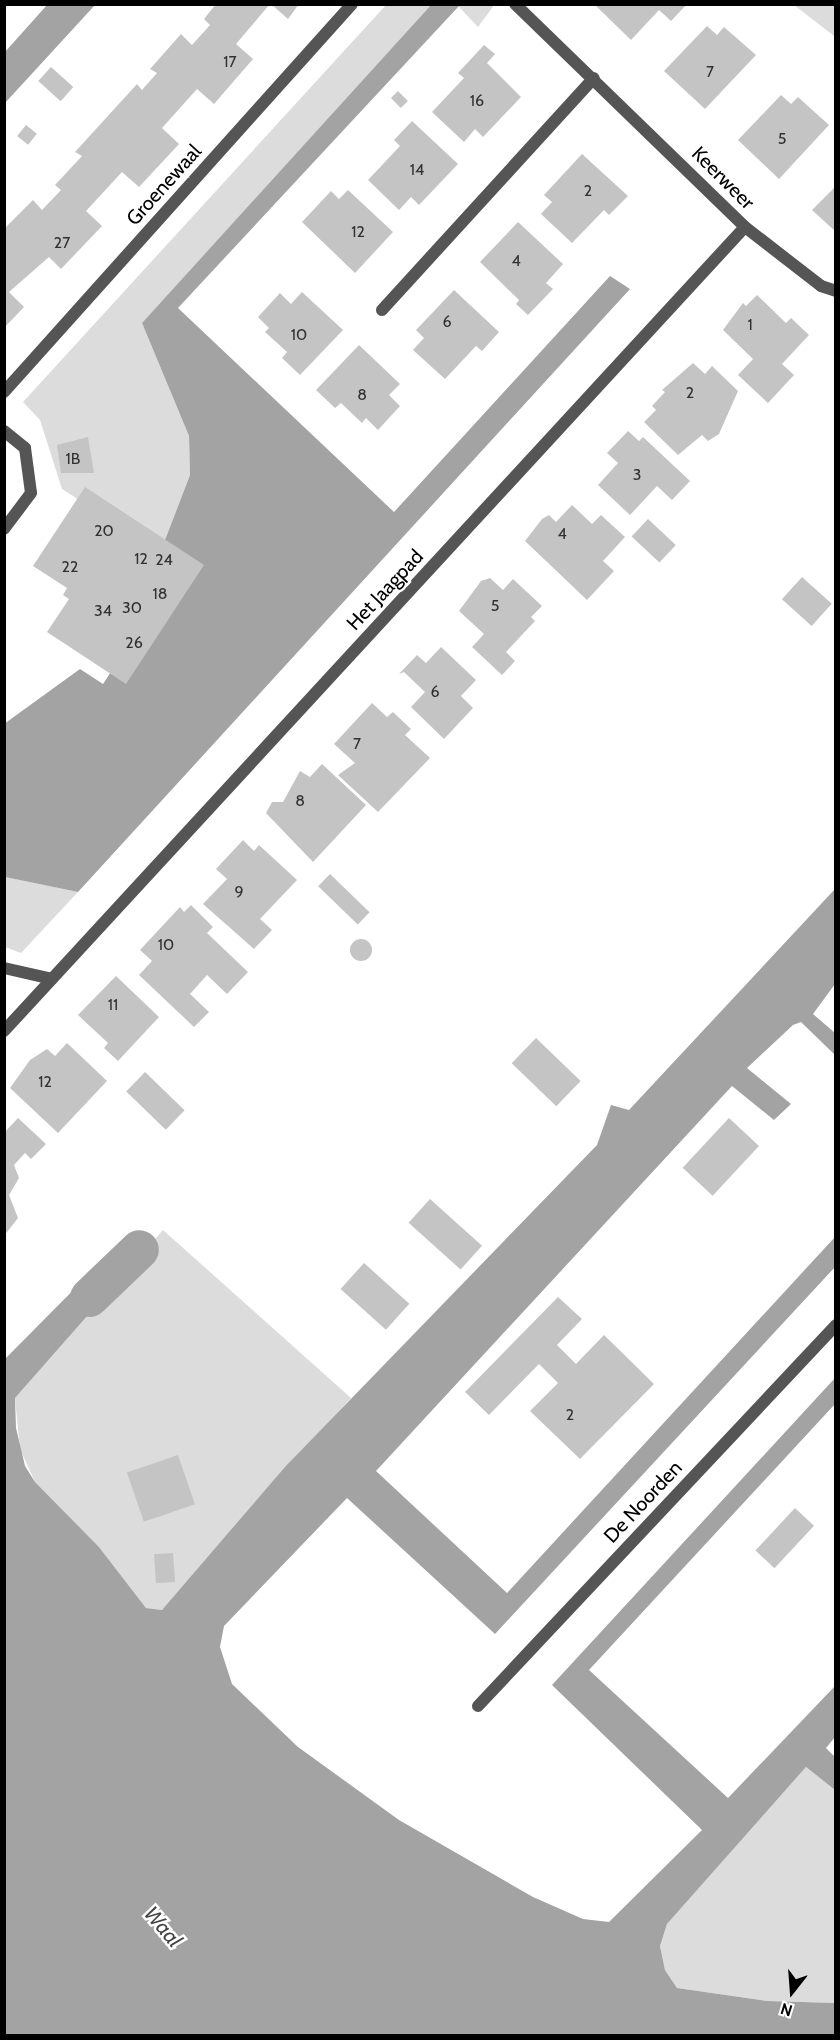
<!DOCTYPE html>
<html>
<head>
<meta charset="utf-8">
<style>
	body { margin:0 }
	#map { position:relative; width:840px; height:2040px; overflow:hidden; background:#fff; font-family:Cabin,sans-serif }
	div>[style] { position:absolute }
	.green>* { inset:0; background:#dcdcdc }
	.water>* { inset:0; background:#a3a3a3 }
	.canal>* { height:39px; margin:-19.5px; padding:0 19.5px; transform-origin:19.5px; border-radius:19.5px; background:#a3a3a3 }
	.building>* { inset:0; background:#c4c4c4; transform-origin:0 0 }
	.round { border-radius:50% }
	.minor>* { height:12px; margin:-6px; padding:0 6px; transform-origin:6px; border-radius:6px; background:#555 }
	span { translate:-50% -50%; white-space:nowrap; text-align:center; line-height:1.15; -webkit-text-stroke:5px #fff; paint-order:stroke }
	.number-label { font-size:16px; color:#313131 }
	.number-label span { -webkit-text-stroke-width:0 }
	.street-label { font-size:20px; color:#000 }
	.water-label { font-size:21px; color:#444; font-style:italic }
	.frame { position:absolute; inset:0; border:6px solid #000; pointer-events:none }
	.north { position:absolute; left:762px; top:1962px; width:60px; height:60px; -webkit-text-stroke:4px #fff; paint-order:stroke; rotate:197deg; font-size:16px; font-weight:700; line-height:24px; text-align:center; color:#000 }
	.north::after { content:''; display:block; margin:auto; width:21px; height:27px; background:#000; clip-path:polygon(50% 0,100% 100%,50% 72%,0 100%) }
</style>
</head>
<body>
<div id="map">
	<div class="green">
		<i style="clip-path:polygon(495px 4px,478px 27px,457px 5px)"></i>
		<i style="clip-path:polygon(386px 5px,431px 5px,142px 323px,189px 436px,190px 475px,160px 553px,62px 489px,40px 420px,23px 402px)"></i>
		<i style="clip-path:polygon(794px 5px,835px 5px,835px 35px,834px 36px)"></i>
		<i style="clip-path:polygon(5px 877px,78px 892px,21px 953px,5px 947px)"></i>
		<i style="clip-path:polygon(163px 1230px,351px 1398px,162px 1610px,146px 1608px,99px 1547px,35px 1482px,20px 1449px,15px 1398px)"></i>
		<i style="clip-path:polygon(806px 1767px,835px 1790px,835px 2003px,768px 2001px,677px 1988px,665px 1970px,660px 1946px,667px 1924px)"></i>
	</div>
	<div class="water">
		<i style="clip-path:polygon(47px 5px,95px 5px,5px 103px,5px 52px)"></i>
		<i style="clip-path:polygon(431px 5px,459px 6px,178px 308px,394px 512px,610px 276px,630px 289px,78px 892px,5px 877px,4px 724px,80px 669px,103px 684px,180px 567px,160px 553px,190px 475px,189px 436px,142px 323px)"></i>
		<i style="clip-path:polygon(835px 889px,835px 984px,813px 1014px,835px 1033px,835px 1055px,801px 1022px,793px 1025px,747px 1068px,791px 1104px,774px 1120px,732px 1086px,376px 1471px,507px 1593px,835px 1237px,835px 1267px,495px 1634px,347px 1498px,224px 1626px,220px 1647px,232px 1684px,298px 1747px,399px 1820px,533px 1897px,583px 1919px,609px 1922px,702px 1830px,552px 1685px,835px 1378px,835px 1404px,589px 1670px,728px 1798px,835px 1686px,835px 1737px,826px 1748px,835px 1757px,835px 1790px,806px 1767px,667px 1924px,660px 1946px,665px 1970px,677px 1988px,768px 2001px,835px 2003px,835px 2035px,5px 2035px,5px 1359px,113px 1250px,133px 1264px,15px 1398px,16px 1428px,25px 1466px,35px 1482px,99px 1547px,146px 1608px,162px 1610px,285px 1467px,597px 1145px,611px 1105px,629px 1110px)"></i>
	</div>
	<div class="canal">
		<i style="left:89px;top:1297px;width:69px;rotate:-43.8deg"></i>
	</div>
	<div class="building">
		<i style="clip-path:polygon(216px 4px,270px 4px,236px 44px,253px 59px,214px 104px,197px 89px,162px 128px,179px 144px,139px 187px,122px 172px,86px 211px,102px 226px,61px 269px,49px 257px,9px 292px,24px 307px,4px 328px,4px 229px,33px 200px,42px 210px,61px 190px,55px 185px,82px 156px,75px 152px,137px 84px,142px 90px,157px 73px,150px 69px,181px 34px,192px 45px,210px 25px,204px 19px)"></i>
		<i style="clip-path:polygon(271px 4px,299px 4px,288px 19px)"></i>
		<i style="clip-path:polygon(594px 4px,687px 4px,671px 21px,659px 10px,631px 40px)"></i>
		<i style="clip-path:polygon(707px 26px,717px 35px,724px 27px,756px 55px,705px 109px,664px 71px)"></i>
		<i style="clip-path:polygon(484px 45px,495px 54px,487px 63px,521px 97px,483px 137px,475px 129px,464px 142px,432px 112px,464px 78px,458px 73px)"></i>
		<i style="left:51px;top:67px;width:30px;height:19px;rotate:42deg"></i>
		<i style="left:398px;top:91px;width:14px;height:10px;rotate:45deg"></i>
		<i style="clip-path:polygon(781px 95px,791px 104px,798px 97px,829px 125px,779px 179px,738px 140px)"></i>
		<i style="clip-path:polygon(412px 121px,458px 164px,419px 205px,411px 197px,399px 210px,368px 180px,400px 146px,394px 140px)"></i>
		<i style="left:26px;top:125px;width:14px;height:14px;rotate:39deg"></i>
		<i style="clip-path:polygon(582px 154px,628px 196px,609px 215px,604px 210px,572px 243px,541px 214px,552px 202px,544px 195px)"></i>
		<i style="clip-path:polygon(836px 186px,836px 232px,812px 210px)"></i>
		<i style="clip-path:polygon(348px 190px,393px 232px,355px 273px,302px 222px,331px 191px,339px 199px)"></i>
		<i style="clip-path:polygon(518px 222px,563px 264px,546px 283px,553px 289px,528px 315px,516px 304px,519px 300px,480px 262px)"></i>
		<i style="clip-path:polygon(454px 290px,499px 332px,482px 351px,476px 346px,445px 379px,413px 350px,424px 338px,416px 330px)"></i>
		<i style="clip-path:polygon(302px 292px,343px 330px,300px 375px,282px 358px,287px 352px,265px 332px,269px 328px,258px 317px,280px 293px,291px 304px)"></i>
		<i style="clip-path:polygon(757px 295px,786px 323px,791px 318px,809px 335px,782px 364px,794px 375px,768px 403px,738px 375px,753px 359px,723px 330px,743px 303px,746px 306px)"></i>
		<i style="clip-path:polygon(359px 345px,400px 384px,389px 395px,400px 406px,378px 430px,366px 418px,362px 423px,341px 403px,335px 408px,316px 390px)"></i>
		<i style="clip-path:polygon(693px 363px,705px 374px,712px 366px,738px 391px,719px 434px,708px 441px,702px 435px,678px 455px,644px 422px,656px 410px,652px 406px,665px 392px,662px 390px)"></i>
		<i style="clip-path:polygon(628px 431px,639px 441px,643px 437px,690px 481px,672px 500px,657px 486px,630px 515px,598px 485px,618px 463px,607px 453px)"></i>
		<i style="clip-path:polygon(88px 437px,94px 473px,61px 473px,57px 445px)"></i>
		<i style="clip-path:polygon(85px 487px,204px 565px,126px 684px,47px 632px,69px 599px,63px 595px,67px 588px,33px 566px)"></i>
		<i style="clip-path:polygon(572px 505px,592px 524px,601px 515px,625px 537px,603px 561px,614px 571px,587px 600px,525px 541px,542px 519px,549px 515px,556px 522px)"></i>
		<i style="left:648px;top:519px;width:38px;height:24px;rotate:43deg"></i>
		<i style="left:802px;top:577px;width:40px;height:30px;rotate:42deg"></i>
		<i style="clip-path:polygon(490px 578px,503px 590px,513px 579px,542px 606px,531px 617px,535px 621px,506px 652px,515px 661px,502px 675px,472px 647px,484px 634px,459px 611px,481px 581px)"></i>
		<i style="clip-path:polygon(441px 647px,476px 680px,461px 696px,473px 708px,444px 739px,411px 707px,425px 692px,404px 672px,399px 674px,417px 655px,426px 663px)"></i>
		<i style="clip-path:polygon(372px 703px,387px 717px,393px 712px,411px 729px,405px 735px,430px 758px,378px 812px,338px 775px,355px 763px,334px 744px)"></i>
		<i style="clip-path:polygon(322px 764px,366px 805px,313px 862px,266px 813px,272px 802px,283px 802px,300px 771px,310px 777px)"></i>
		<i style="clip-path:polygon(243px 840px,254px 851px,259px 845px,297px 880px,260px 919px,272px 930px,254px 949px,203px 904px,227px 879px,216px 869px)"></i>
		<i style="left:330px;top:874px;width:55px;height:17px;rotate:44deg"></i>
		<i style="clip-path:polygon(191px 905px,213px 927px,207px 933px,248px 972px,227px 994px,207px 975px,190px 994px,209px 1012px,194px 1027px,139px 975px,152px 961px,140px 950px,180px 907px,184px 912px)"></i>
		<i class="round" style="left:350px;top:939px;width:22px;height:22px"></i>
		<i style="clip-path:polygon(116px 976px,159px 1017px,118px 1061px,104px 1048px,108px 1043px,78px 1015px)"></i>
		<i style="left:536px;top:1038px;width:62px;height:35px;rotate:44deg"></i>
		<i style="clip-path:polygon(67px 1043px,107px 1081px,58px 1133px,10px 1088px,30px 1060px,47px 1049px,55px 1056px)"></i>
		<i style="left:145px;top:1072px;width:55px;height:27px;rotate:44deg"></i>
		<i style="clip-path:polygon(18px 1118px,46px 1144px,31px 1159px,25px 1153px,14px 1165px,19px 1178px,9px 1195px,18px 1218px,4px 1236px,4px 1133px)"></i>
		<i style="left:729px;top:1118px;width:41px;height:68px;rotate:43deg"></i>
		<i style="left:430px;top:1199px;width:70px;height:32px;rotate:42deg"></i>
		<i style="left:364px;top:1263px;width:61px;height:35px;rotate:42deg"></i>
		<i style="clip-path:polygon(558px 1297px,582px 1319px,557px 1345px,576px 1364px,604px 1335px,654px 1384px,580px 1459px,530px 1411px,558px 1383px,539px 1364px,489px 1415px,465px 1392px)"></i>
		<i style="left:178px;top:1455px;width:52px;height:54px;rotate:71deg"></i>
		<i style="left:795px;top:1508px;width:26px;height:58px;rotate:43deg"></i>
		<i style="left:173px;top:1553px;width:29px;height:19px;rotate:86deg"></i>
	</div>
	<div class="minor">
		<i style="left:515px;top:4px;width:320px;rotate:44.1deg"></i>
		<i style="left:745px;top:227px;width:96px;rotate:37.8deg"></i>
		<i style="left:821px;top:286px;width:16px;rotate:18deg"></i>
		<i style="left:382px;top:310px;width:314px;rotate:-47.6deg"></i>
		<i style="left:4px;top:392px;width:521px;rotate:-48.11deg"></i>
		<i style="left:4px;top:431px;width:27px;rotate:39deg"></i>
		<i style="left:25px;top:448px;width:45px;rotate:82.4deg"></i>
		<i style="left:31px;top:493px;width:45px;rotate:126.9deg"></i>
		<i style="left:4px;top:968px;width:49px;rotate:12.9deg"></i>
		<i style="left:4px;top:1031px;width:1093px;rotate:-47.34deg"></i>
		<i style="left:478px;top:1706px;width:523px;rotate:-46.78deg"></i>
	</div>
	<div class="number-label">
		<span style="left:230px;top:62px">17</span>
		<span style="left:710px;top:72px">7</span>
		<span style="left:477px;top:101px">16</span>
		<span style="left:782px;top:139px">5</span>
		<span style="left:417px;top:170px">14</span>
		<span style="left:588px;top:191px">2</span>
		<span style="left:358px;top:232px">12</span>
		<span style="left:62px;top:243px">27</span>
		<span style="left:516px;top:261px">4</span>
		<span style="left:447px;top:322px">6</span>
		<span style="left:750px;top:325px">1</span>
		<span style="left:299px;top:335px">10</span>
		<span style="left:690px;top:393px">2</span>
		<span style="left:362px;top:395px">8</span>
		<span style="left:73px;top:459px">1B</span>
		<span style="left:637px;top:475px">3</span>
		<span style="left:104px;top:531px">20</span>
		<span style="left:562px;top:534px">4</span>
		<span style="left:141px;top:559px">12</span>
		<span style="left:164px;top:560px">24</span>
		<span style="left:70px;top:567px">22</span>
		<span style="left:160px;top:594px">18</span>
		<span style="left:495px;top:606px">5</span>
		<span style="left:132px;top:608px">30</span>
		<span style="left:103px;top:611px">34</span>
		<span style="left:134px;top:643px">26</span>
		<span style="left:435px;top:692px">6</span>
		<span style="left:357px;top:744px">7</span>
		<span style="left:300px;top:801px">8</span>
		<span style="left:239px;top:892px">9</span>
		<span style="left:166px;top:945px">10</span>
		<span style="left:113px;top:1005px">11</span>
		<span style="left:45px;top:1082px">12</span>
		<span style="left:570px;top:1415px">2</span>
	</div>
	<div class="street-label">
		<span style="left:723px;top:178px;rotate:45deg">Keerweer</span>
		<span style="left:164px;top:185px;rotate:-48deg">Groenewaal</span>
		<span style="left:385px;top:590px;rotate:-47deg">Het Jaagpad</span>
		<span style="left:643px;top:1502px;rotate:-47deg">De Noorden</span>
	</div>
	<div class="water-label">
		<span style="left:163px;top:1927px;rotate:50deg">Waal</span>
	</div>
	<div class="frame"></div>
	<div class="north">N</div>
</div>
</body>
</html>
